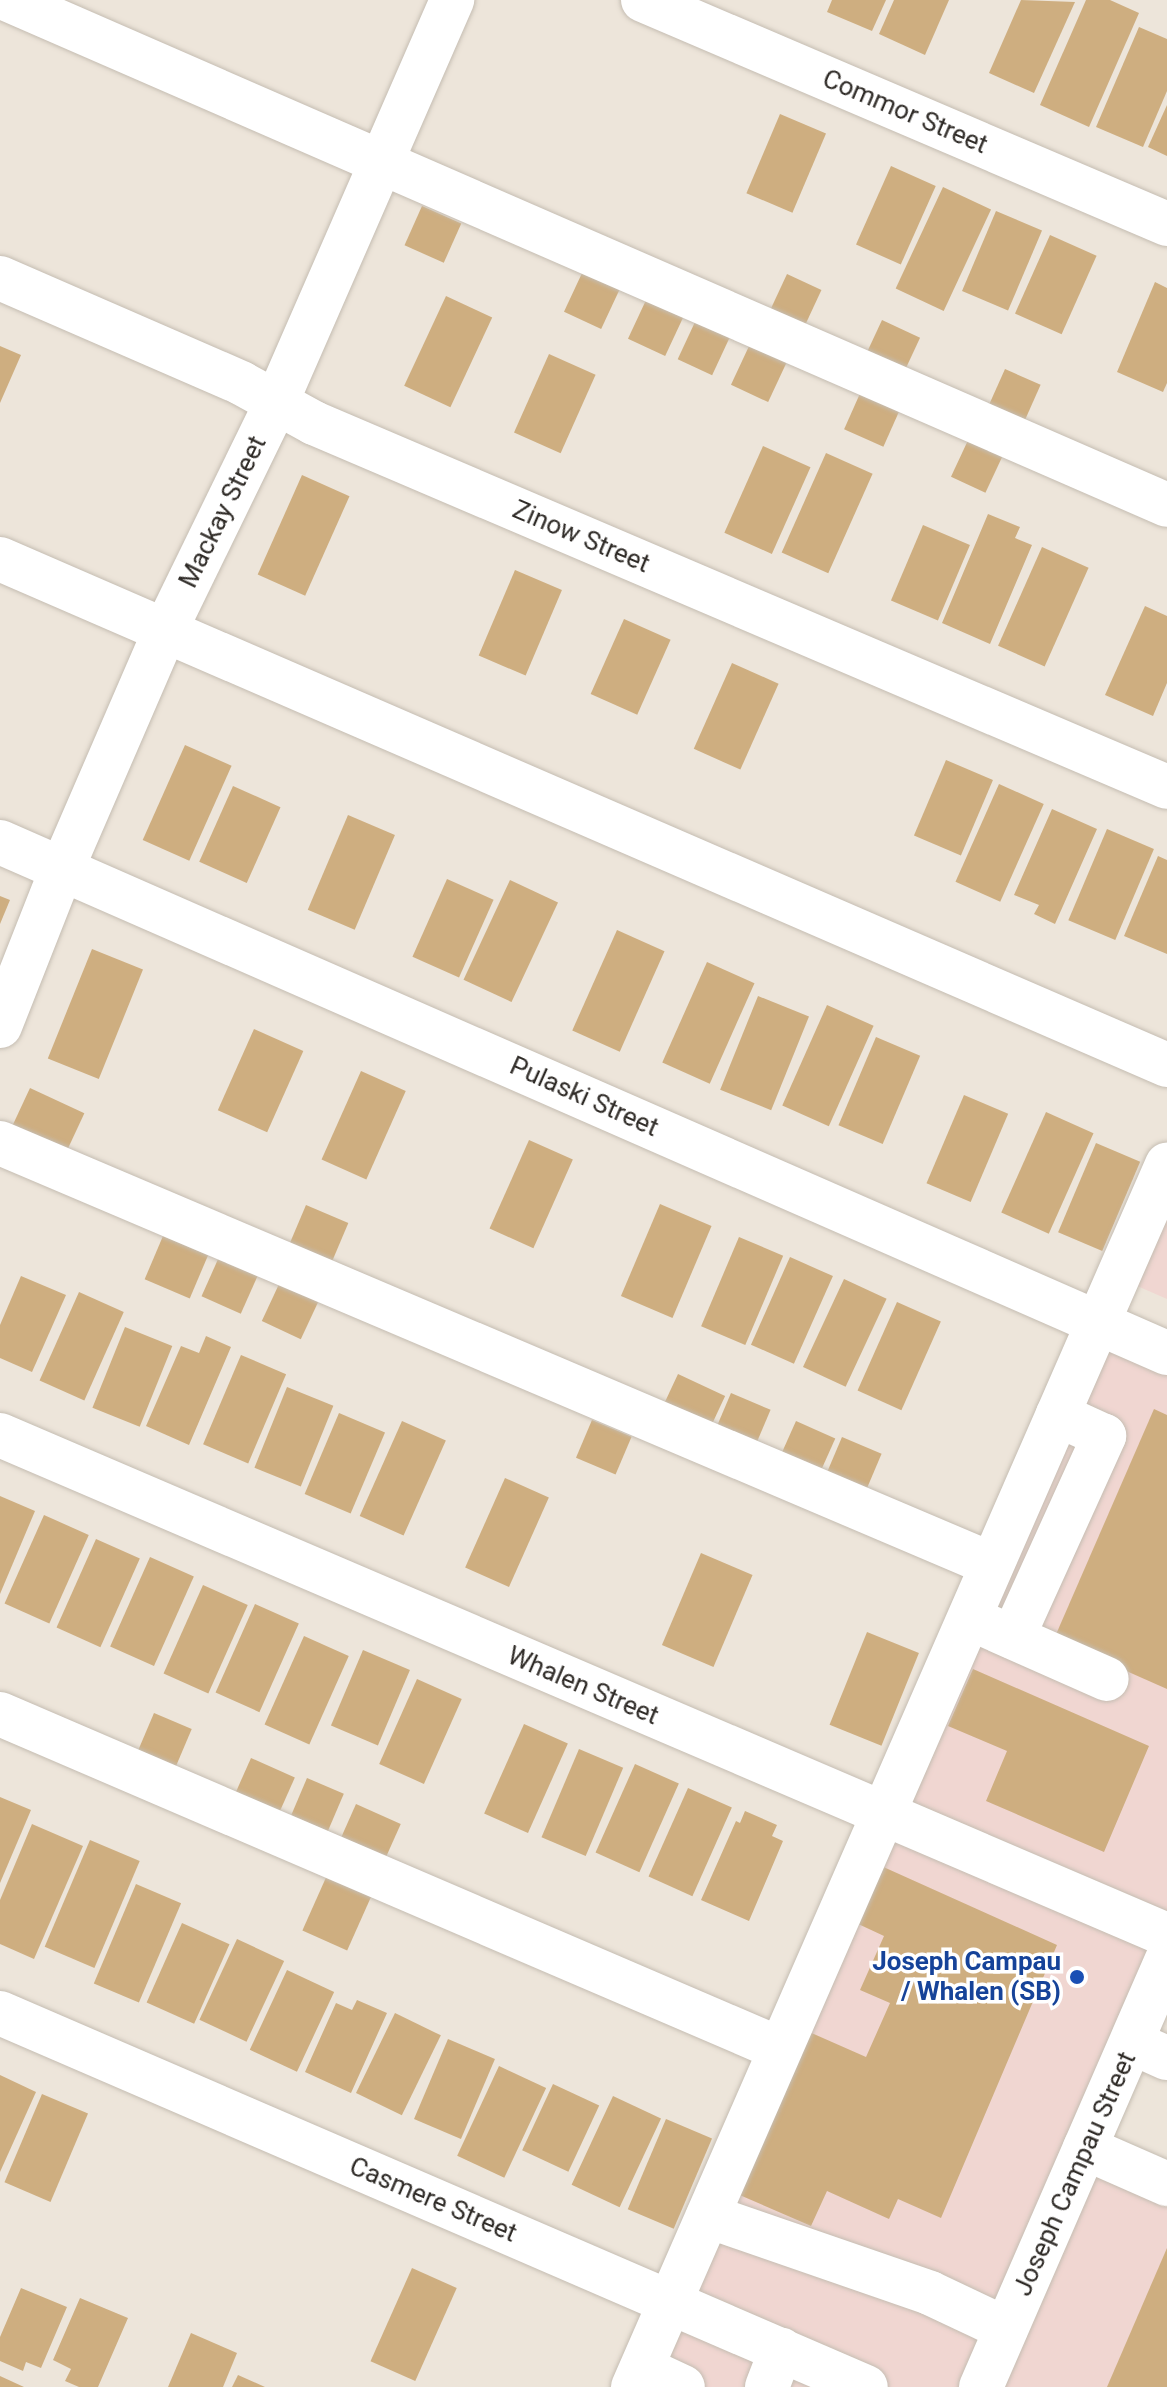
<!DOCTYPE html>
<html>
<head>
<meta charset="utf-8">
<style>
	body { margin:0 }
	#map { position:relative; width:1167px; height:2387px; overflow:hidden; background:#ede5da; font-family:Roboto,sans-serif }
	div>[style] { position:absolute }
	.commercial>* { inset:0; background:#f0d6d1 }
	.building>* { inset:0; background:#ceae80; transform-origin:0 0 }
	.roads { filter:drop-shadow(0 0 2px #c5bdb2) drop-shadow(0 0 2px #c5bdb2) }
	.minor>* { height:44px; margin:-22px; padding:0 22px; transform-origin:22px; border-radius:22px; background:#fff }
	.dots>* { width:22px; height:22px; translate:-50% -50%; box-sizing:border-box; border:4px solid #fff; border-radius:50% }
	span { translate:-50% -50%; white-space:nowrap; text-align:center; line-height:1.15; -webkit-text-stroke:7px #fff; paint-order:stroke }
	.street-label { font-size:26px; color:#2f2b27 }
	.transit-label { font-size:26px; color:#164399; font-weight:700 }
	.right { translate:-100% -50%; text-align:right }
</style>
</head>
<body>
<div id="map">
	<div class="commercial">
		<i style="clip-path:polygon(1167px 1191px,1167px 1299px,1128px 1282px)"></i>
		<i style="clip-path:polygon(1099px 1323px,1167px 1353px,1167px 1960px,1085px 2148px,1167px 2184px,1167px 2387px,635px 2387px)"></i>
	</div>
	<div class="building">
		<i style="clip-path:polygon(832px 0,886px 0,872px 31px,827px 12px)"></i>
		<i style="clip-path:polygon(894px 0,949px 0,925px 55px,879px 34px)"></i>
		<i style="clip-path:polygon(1021px 0,1075px 2px,1034px 93px,989px 73px)"></i>
		<i style="clip-path:polygon(1086px 0,1110px 0,1139px 13px,1089px 127px,1040px 105px)"></i>
		<i style="clip-path:polygon(1139px 27px,1167px 39px,1167px 91px,1143px 147px,1096px 127px)"></i>
		<i style="clip-path:polygon(1167px 105px,1167px 156px,1148px 147px)"></i>
		<i style="left:780px;top:114px;width:50px;height:86px;rotate:23deg"></i>
		<i style="left:891px;top:166px;width:49px;height:86px;rotate:24deg"></i>
		<i style="left:943px;top:187px;width:53px;height:112px;rotate:25deg"></i>
		<i style="left:422px;top:206px;width:43px;height:43px;rotate:24deg"></i>
		<i style="left:996px;top:211px;width:50px;height:87px;rotate:23deg"></i>
		<i style="left:1050px;top:235px;width:51px;height:86px;rotate:24deg"></i>
		<i style="left:583px;top:271px;width:41px;height:45px;rotate:25deg"></i>
		<i style="left:787px;top:274px;width:38px;height:41px;rotate:25deg"></i>
		<i style="clip-path:polygon(1155px 282px,1167px 288px,1167px 383px,1163px 392px,1117px 372px)"></i>
		<i style="left:446px;top:296px;width:51px;height:99px;rotate:25deg"></i>
		<i style="left:647px;top:298px;width:41px;height:45px;rotate:25deg"></i>
		<i style="left:882px;top:320px;width:42px;height:38px;rotate:25deg"></i>
		<i style="left:695px;top:322px;width:38px;height:41px;rotate:25deg"></i>
		<i style="left:750px;top:344px;width:41px;height:45px;rotate:25deg"></i>
		<i style="clip-path:polygon(0 346px,21px 355px,0 403px)"></i>
		<i style="left:549px;top:354px;width:51px;height:86px;rotate:24deg"></i>
		<i style="left:1005px;top:369px;width:39px;height:45px;rotate:24deg"></i>
		<i style="left:862px;top:389px;width:43px;height:44px;rotate:24deg"></i>
		<i style="left:970px;top:436px;width:38px;height:45px;rotate:25deg"></i>
		<i style="left:763px;top:446px;width:52px;height:95px;rotate:24deg"></i>
		<i style="left:826px;top:453px;width:51px;height:109px;rotate:24deg"></i>
		<i style="left:302px;top:475px;width:52px;height:109px;rotate:24deg"></i>
		<i style="clip-path:polygon(988px 514px,1020px 527px,1015px 538px,1032px 545px,990px 644px,942px 623px)"></i>
		<i style="left:923px;top:525px;width:51px;height:82px;rotate:23deg"></i>
		<i style="left:1042px;top:547px;width:51px;height:108px;rotate:24deg"></i>
		<i style="left:515px;top:570px;width:51px;height:93px;rotate:23deg"></i>
		<i style="clip-path:polygon(1145px 606px,1167px 616px,1167px 683px,1153px 716px,1105px 695px)"></i>
		<i style="left:624px;top:619px;width:51px;height:82px;rotate:24deg"></i>
		<i style="left:732px;top:663px;width:51px;height:94px;rotate:24deg"></i>
		<i style="left:185px;top:745px;width:51px;height:104px;rotate:24deg"></i>
		<i style="left:946px;top:760px;width:51px;height:82px;rotate:23deg"></i>
		<i style="left:999px;top:784px;width:49px;height:107px;rotate:24deg"></i>
		<i style="left:233px;top:786px;width:52px;height:83px;rotate:24deg"></i>
		<i style="clip-path:polygon(1052px 809px,1097px 829px,1055px 924px,1034px 914px,1039px 905px,1014px 895px)"></i>
		<i style="left:348px;top:815px;width:51px;height:103px;rotate:23deg"></i>
		<i style="left:1107px;top:829px;width:51px;height:99px;rotate:23deg"></i>
		<i style="clip-path:polygon(1158px 856px,1167px 860px,1167px 954px,1124px 936px)"></i>
		<i style="left:447px;top:879px;width:51px;height:85px;rotate:24deg"></i>
		<i style="left:510px;top:880px;width:53px;height:110px;rotate:25deg"></i>
		<i style="clip-path:polygon(0 896px,10px 900px,0 924px)"></i>
		<i style="left:617px;top:930px;width:52px;height:110px;rotate:24deg"></i>
		<i style="left:92px;top:949px;width:55px;height:118px;rotate:22deg"></i>
		<i style="left:707px;top:962px;width:52px;height:110px;rotate:24deg"></i>
		<i style="left:758px;top:996px;width:55px;height:101px;rotate:22deg"></i>
		<i style="left:827px;top:1005px;width:51px;height:110px;rotate:24deg"></i>
		<i style="left:254px;top:1029px;width:54px;height:89px;rotate:24deg"></i>
		<i style="left:876px;top:1037px;width:48px;height:96px;rotate:23deg"></i>
		<i style="left:361px;top:1071px;width:49px;height:97px;rotate:24deg"></i>
		<i style="left:30px;top:1088px;width:60px;height:43px;rotate:25deg"></i>
		<i style="left:964px;top:1095px;width:48px;height:96px;rotate:23deg"></i>
		<i style="left:1046px;top:1112px;width:52px;height:110px;rotate:24deg"></i>
		<i style="left:529px;top:1140px;width:48px;height:97px;rotate:24deg"></i>
		<i style="left:1096px;top:1143px;width:48px;height:97px;rotate:23deg"></i>
		<i style="left:660px;top:1204px;width:56px;height:100px;rotate:23deg"></i>
		<i style="left:306px;top:1205px;width:46px;height:45px;rotate:23deg"></i>
		<i style="left:163px;top:1236px;width:49px;height:47px;rotate:23deg"></i>
		<i style="left:739px;top:1237px;width:48px;height:97px;rotate:23deg"></i>
		<i style="left:219px;top:1257px;width:43px;height:43px;rotate:24deg"></i>
		<i style="left:790px;top:1257px;width:47px;height:96px;rotate:24deg"></i>
		<i style="clip-path:polygon(21px 1276px,66px 1295px,32px 1372px,0 1358px,0 1325px)"></i>
		<i style="left:844px;top:1279px;width:47px;height:97px;rotate:25deg"></i>
		<i style="left:280px;top:1282px;width:43px;height:43px;rotate:25deg"></i>
		<i style="left:79px;top:1292px;width:49px;height:97px;rotate:24deg"></i>
		<i style="left:897px;top:1302px;width:48px;height:97px;rotate:24deg"></i>
		<i style="left:125px;top:1327px;width:51px;height:87px;rotate:22deg"></i>
		<i style="clip-path:polygon(206px 1336px,231px 1347px,189px 1445px,146px 1426px,181px 1346px,199px 1353px)"></i>
		<i style="left:241px;top:1355px;width:49px;height:97px;rotate:23deg"></i>
		<i style="left:678px;top:1374px;width:52px;height:42px;rotate:25deg"></i>
		<i style="left:287px;top:1387px;width:50px;height:87px;rotate:22deg"></i>
		<i style="left:731px;top:1393px;width:43px;height:41px;rotate:23deg"></i>
		<i style="clip-path:polygon(1154px 1409px,1167px 1415px,1167px 1689px,1054px 1639px)"></i>
		<i style="left:339px;top:1413px;width:50px;height:88px;rotate:23deg"></i>
		<i style="left:592px;top:1420px;width:43px;height:41px;rotate:23deg"></i>
		<i style="left:402px;top:1421px;width:48px;height:104px;rotate:24deg"></i>
		<i style="left:796px;top:1421px;width:43px;height:42px;rotate:24deg"></i>
		<i style="left:842px;top:1437px;width:43px;height:42px;rotate:23deg"></i>
		<i style="left:505px;top:1478px;width:48px;height:98px;rotate:24deg"></i>
		<i style="clip-path:polygon(0 1496px,35px 1511px,0 1594px)"></i>
		<i style="left:44px;top:1515px;width:49px;height:97px;rotate:24deg"></i>
		<i style="left:96px;top:1539px;width:48px;height:97px;rotate:24deg"></i>
		<i style="left:701px;top:1553px;width:56px;height:100px;rotate:23deg"></i>
		<i style="left:150px;top:1557px;width:48px;height:98px;rotate:24deg"></i>
		<i style="left:203px;top:1585px;width:49px;height:97px;rotate:24deg"></i>
		<i style="left:255px;top:1604px;width:48px;height:97px;rotate:24deg"></i>
		<i style="left:867px;top:1632px;width:56px;height:100px;rotate:22deg"></i>
		<i style="left:304px;top:1636px;width:49px;height:97px;rotate:24deg"></i>
		<i style="left:363px;top:1650px;width:51px;height:82px;rotate:23deg"></i>
		<i style="clip-path:polygon(973px 1669px,1149px 1746px,1104px 1852px,986px 1801px,1007px 1751px,948px 1726px)"></i>
		<i style="left:417px;top:1679px;width:49px;height:93px;rotate:24deg"></i>
		<i style="left:154px;top:1713px;width:41px;height:41px;rotate:23deg"></i>
		<i style="left:524px;top:1724px;width:48px;height:98px;rotate:24deg"></i>
		<i style="left:579px;top:1749px;width:48px;height:96px;rotate:23deg"></i>
		<i style="left:251px;top:1758px;width:48px;height:39px;rotate:24deg"></i>
		<i style="left:635px;top:1764px;width:48px;height:97px;rotate:24deg"></i>
		<i style="left:307px;top:1778px;width:40px;height:41px;rotate:23deg"></i>
		<i style="left:688px;top:1788px;width:48px;height:97px;rotate:24deg"></i>
		<i style="clip-path:polygon(0 1797px,31px 1810px,0 1883px)"></i>
		<i style="left:356px;top:1804px;width:49px;height:39px;rotate:24deg"></i>
		<i style="clip-path:polygon(745px 1811px,777px 1825px,772px 1836px,783px 1841px,749px 1921px,701px 1900px,736px 1821px,740px 1823px)"></i>
		<i style="clip-path:polygon(32px 1824px,83px 1846px,34px 1959px,0 1944px,0 1900px)"></i>
		<i style="left:90px;top:1840px;width:54px;height:116px;rotate:23deg"></i>
		<i style="clip-path:polygon(879px 1865px,1057px 1945px,941px 2218px,898px 2199px,889px 2219px,827px 2191px,811px 2226px,735px 2193px,807px 2031px,866px 2057px,890px 2003px,860px 1990px,884px 1936px,854px 1922px)"></i>
		<i style="left:328px;top:1873px;width:49px;height:63px;rotate:24deg"></i>
		<i style="left:136px;top:1884px;width:49px;height:108px;rotate:23deg"></i>
		<i style="left:182px;top:1923px;width:52px;height:87px;rotate:24deg"></i>
		<i style="left:237px;top:1939px;width:52px;height:89px;rotate:25deg"></i>
		<i style="left:287px;top:1970px;width:52px;height:88px;rotate:25deg"></i>
		<i style="clip-path:polygon(357px 2000px,387px 2013px,351px 2093px,305px 2072px,336px 2003px,352px 2010px)"></i>
		<i style="left:395px;top:2013px;width:51px;height:89px;rotate:26deg"></i>
		<i style="left:448px;top:2039px;width:51px;height:87px;rotate:23deg"></i>
		<i style="left:499px;top:2066px;width:52px;height:99px;rotate:25deg"></i>
		<i style="clip-path:polygon(0 2075px,36px 2092px,0 2172px)"></i>
		<i style="left:553px;top:2084px;width:51px;height:73px;rotate:25deg"></i>
		<i style="left:42px;top:2094px;width:50px;height:96px;rotate:23deg"></i>
		<i style="left:613px;top:2096px;width:53px;height:98px;rotate:25deg"></i>
		<i style="left:666px;top:2119px;width:50px;height:98px;rotate:23deg"></i>
		<i style="clip-path:polygon(1167px 2248px,1167px 2387px,1107px 2387px)"></i>
		<i style="left:412px;top:2268px;width:49px;height:102px;rotate:24deg"></i>
		<i style="clip-path:polygon(21px 2288px,67px 2307px,41px 2368px,26px 2362px,23px 2371px,0 2361px,0 2337px)"></i>
		<i style="clip-path:polygon(80px 2298px,128px 2318px,98px 2387px,79px 2387px,65px 2381px,71px 2369px,53px 2360px)"></i>
		<i style="clip-path:polygon(191px 2333px,237px 2353px,223px 2387px,168px 2387px)"></i>
		<i style="clip-path:polygon(238px 2375px,265px 2387px,232px 2387px)"></i>
		<i style="clip-path:polygon(0 2376px,24px 2387px,0 2387px)"></i>
	</div>
	<div class="roads">
		<div class="minor">
			<i style="left:9px;top:0;width:1263px;rotate:23.56deg"></i>
			<i style="left:643px;top:0;width:570px;rotate:23.15deg"></i>
			<i style="left:0;top:278px;width:263px;rotate:23.5deg"></i>
			<i style="left:241px;top:383px;width:83px;rotate:28.7deg"></i>
			<i style="left:314px;top:423px;width:927px;rotate:23.11deg"></i>
			<i style="left:0;top:559px;width:1272px;rotate:23.44deg"></i>
			<i style="left:0;top:842px;width:1274px;rotate:23.65deg"></i>
			<i style="left:0;top:1026px;width:169px;rotate:-68.5deg"></i>
			<i style="left:62px;top:869px;width:259px;rotate:-66.6deg"></i>
			<i style="left:165px;top:631px;width:256px;rotate:-64deg"></i>
			<i style="left:277px;top:401px;width:438px;rotate:-66.4deg"></i>
			<i style="left:0;top:1143px;width:1077px;rotate:23.02deg"></i>
			<i style="left:0;top:1435px;width:1270px;rotate:23.19deg"></i>
			<i style="left:985px;top:1625px;width:133px;rotate:23.9deg"></i>
			<i style="left:1013px;top:1637px;width:221px;rotate:-65.6deg"></i>
			<i style="left:1104px;top:1436px;width:51px;rotate:-155.5deg"></i>
			<i style="left:0;top:1714px;width:849px;rotate:23.24deg"></i>
			<i style="left:0;top:2013px;width:943px;rotate:23.36deg"></i>
			<i style="left:1133px;top:2043px;width:37px;rotate:24deg"></i>
			<i style="left:1085px;top:2148px;width:90px;rotate:23.7deg"></i>
			<i style="left:708px;top:2216px;width:235px;rotate:19.1deg"></i>
			<i style="left:930px;top:2293px;width:84px;rotate:25.3deg"></i>
			<i style="left:642px;top:2368px;width:45px;rotate:24.9deg"></i>
			<i style="left:633px;top:2387px;width:1334px;rotate:-66.4deg"></i>
			<i style="left:767px;top:2387px;width:40px;rotate:-69deg"></i>
			<i style="left:981px;top:2387px;width:466px;rotate:-66.5deg"></i>
		</div>
	</div>
	<div class="dots">
		<i style="left:1077px;top:1977px;background:#1a4fb4"></i>
	</div>
	<div class="street-label">
		<span style="left:905px;top:112px;rotate:23deg">Commor Street</span>
		<span style="left:223px;top:512px;rotate:-64deg">Mackay Street</span>
		<span style="left:581px;top:537px;rotate:23deg">Zinow Street</span>
		<span style="left:584px;top:1097px;rotate:24deg">Pulaski Street</span>
		<span style="left:583px;top:1686px;rotate:23deg">Whalen Street</span>
		<span style="left:1075px;top:2174px;rotate:-66deg">Joseph Campau Street</span>
		<span style="left:433px;top:2200px;rotate:23deg">Casmere Street</span>
	</div>
	<div class="transit-label">
		<span class="right" style="left:1061px;top:1977px">Joseph Campau<br>/ Whalen (SB)</span>
	</div>
</div>
</body>
</html>
